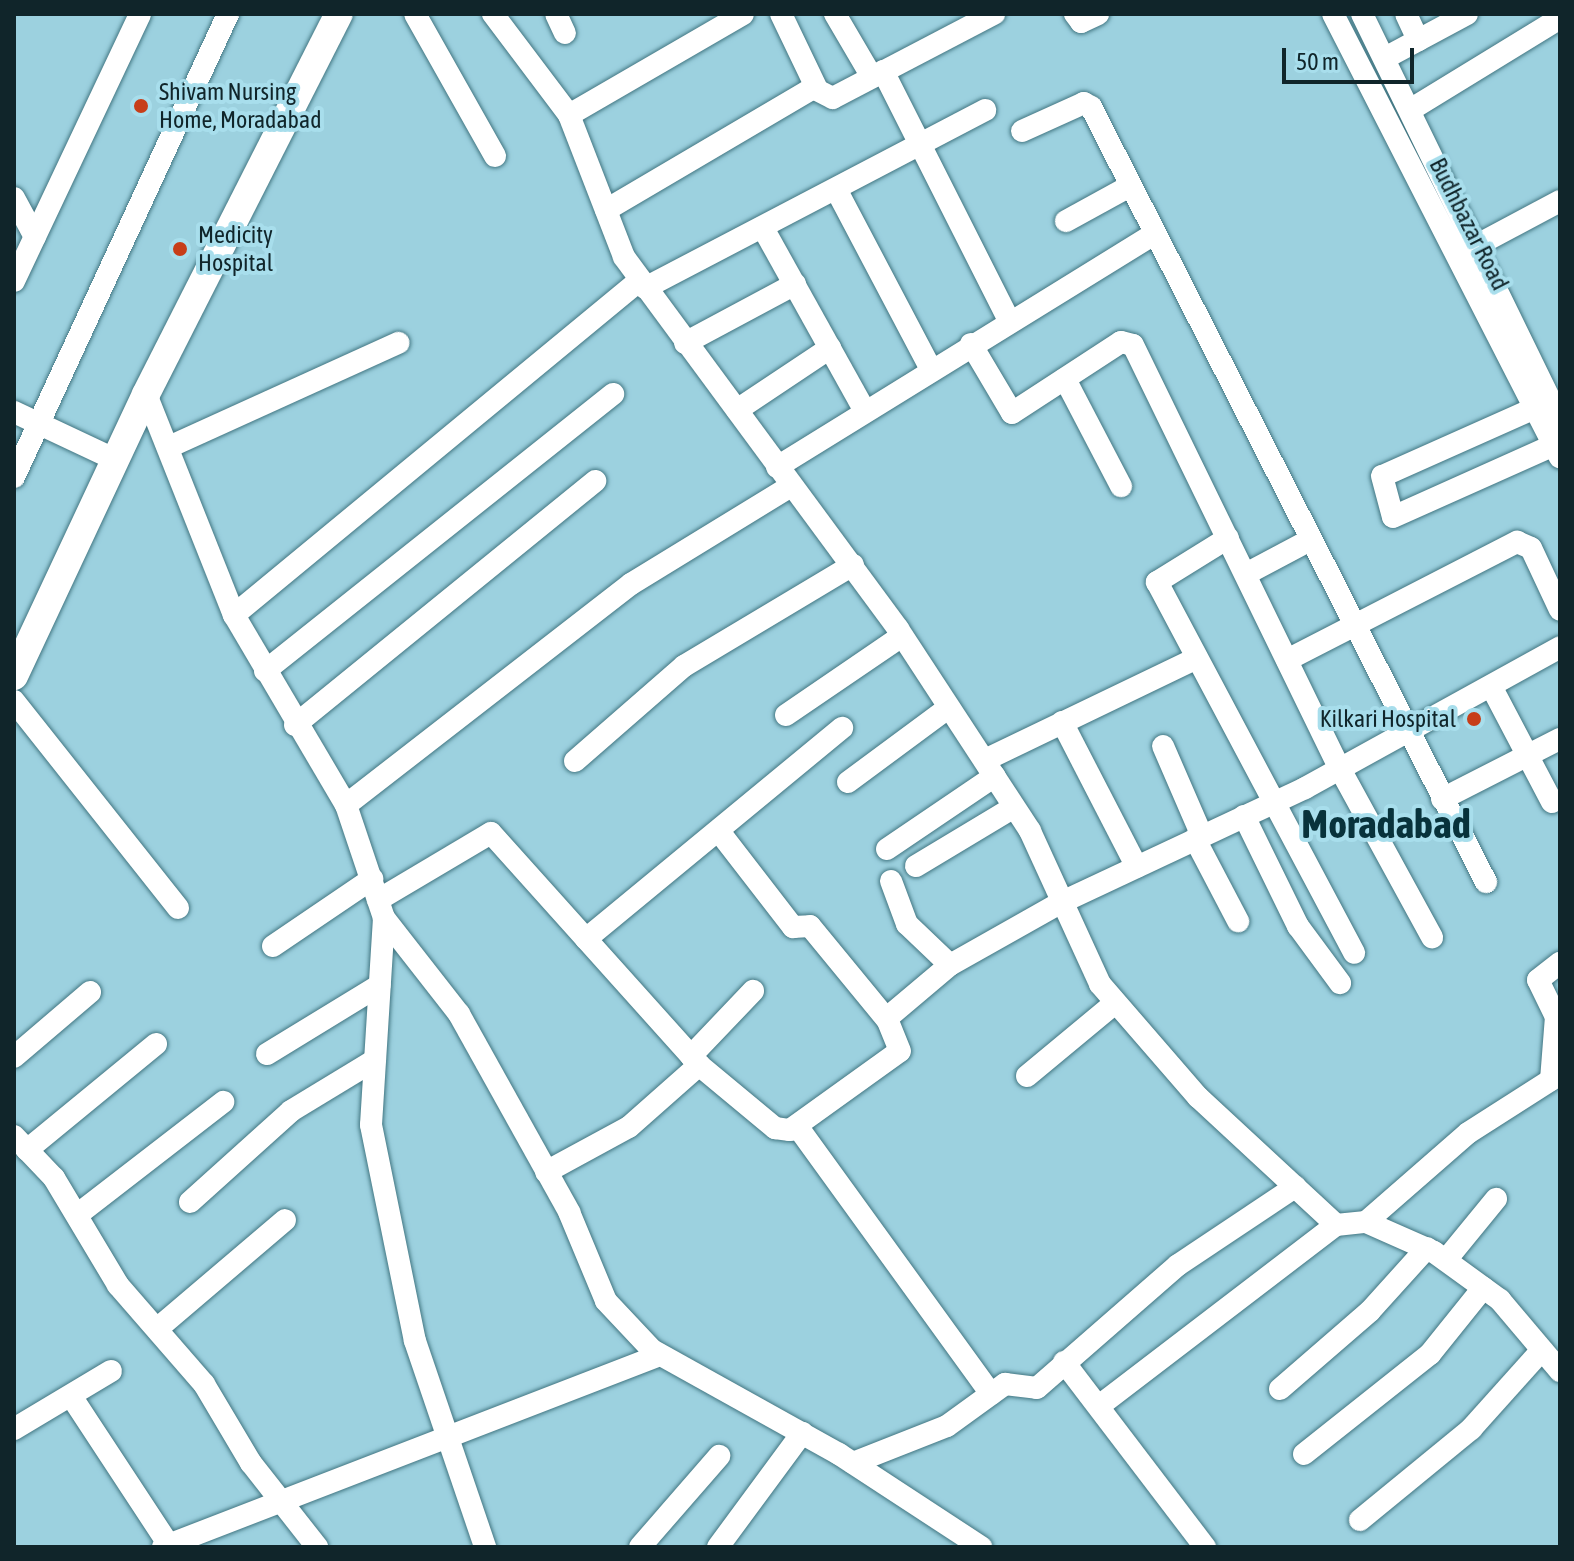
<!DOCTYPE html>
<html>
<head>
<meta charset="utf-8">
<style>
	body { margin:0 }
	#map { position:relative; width:1574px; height:1561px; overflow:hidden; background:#9cd1df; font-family:"Asap Condensed",sans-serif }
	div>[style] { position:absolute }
	.roads { filter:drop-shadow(0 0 2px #427682) drop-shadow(0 0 2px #427682) }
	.minor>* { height:22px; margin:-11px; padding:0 11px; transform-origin:11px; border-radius:11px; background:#fff }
	.major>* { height:28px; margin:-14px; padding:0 14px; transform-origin:14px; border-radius:14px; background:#fff }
	.dots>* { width:22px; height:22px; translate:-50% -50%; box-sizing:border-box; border:4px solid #a8deec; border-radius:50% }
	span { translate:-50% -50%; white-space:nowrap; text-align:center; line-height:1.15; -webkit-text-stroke:8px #a8deec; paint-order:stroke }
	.poi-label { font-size:24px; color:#10252a }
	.left { translate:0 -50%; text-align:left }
	.right { translate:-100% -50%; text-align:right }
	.street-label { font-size:24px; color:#10252a }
	.town-label { font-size:40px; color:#08323b; font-weight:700 }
	.frame { position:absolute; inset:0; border:16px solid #10252a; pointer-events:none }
	.scale { position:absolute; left:1282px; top:48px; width:132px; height:36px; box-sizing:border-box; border:4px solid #10252a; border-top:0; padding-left:10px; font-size:24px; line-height:28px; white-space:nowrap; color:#10252a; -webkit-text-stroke:6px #a8deec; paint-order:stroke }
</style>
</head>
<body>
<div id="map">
	<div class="roads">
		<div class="minor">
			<i style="left:415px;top:14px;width:163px;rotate:60.6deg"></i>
			<i style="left:493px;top:14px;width:126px;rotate:53deg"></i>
			<i style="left:569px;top:115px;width:152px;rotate:68.8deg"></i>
			<i style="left:624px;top:257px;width:462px;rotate:53.6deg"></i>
			<i style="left:898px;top:629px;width:241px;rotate:56.8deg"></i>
			<i style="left:1030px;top:831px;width:168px;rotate:65.4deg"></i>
			<i style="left:1100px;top:984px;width:150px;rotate:49.1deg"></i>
			<i style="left:1198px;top:1097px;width:188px;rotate:42.8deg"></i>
			<i style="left:1336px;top:1225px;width:30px;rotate:-6deg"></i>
			<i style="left:1366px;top:1222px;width:74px;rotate:23.8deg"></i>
			<i style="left:1434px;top:1252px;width:82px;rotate:36deg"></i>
			<i style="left:1500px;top:1300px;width:93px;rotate:49.8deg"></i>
			<i style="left:556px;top:14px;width:21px;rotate:65deg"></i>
			<i style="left:781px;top:14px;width:81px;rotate:64.4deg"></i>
			<i style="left:835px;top:14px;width:73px;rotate:59.6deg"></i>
			<i style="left:1075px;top:14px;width:10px;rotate:53deg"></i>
			<i style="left:1081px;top:22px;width:19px;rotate:-25deg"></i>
			<i style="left:1333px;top:14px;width:498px;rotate:62.9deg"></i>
			<i style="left:1362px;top:14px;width:452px;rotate:64deg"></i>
			<i style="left:1406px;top:14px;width:29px;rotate:65deg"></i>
			<i style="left:1385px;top:58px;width:93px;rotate:-28.2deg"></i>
			<i style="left:883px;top:71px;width:279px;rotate:63.2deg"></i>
			<i style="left:1410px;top:110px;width:176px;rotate:-31.5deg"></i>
			<i style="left:569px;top:115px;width:201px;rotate:-30.1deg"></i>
			<i style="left:1022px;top:131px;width:68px;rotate:-24.3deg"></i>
			<i style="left:1084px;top:103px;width:8px;rotate:30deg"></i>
			<i style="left:1091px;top:107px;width:870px;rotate:62.99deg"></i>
			<i style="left:837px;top:191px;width:201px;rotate:62.2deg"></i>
			<i style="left:14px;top:198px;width:44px;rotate:61.7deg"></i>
			<i style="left:606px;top:210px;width:240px;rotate:-30.5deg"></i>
			<i style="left:813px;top:88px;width:22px;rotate:27deg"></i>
			<i style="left:833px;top:98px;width:182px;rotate:-27.6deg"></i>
			<i style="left:1066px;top:221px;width:73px;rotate:-28.7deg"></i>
			<i style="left:763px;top:228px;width:210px;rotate:60.9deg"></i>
			<i style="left:1466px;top:251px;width:106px;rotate:-28deg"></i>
			<i style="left:14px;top:281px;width:295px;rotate:-64.7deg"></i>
			<i style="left:645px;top:288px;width:384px;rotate:-27.6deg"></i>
			<i style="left:685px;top:343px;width:125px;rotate:-28.2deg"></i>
			<i style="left:971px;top:344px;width:80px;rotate:59.3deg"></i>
			<i style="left:1012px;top:413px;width:130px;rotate:-33.1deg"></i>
			<i style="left:1121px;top:342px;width:12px;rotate:14deg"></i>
			<i style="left:1133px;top:345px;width:472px;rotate:64deg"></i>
			<i style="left:1340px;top:769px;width:192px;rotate:61.3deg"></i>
			<i style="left:1065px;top:379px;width:121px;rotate:62.4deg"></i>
			<i style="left:146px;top:394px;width:238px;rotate:68.3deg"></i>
			<i style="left:234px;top:615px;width:221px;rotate:59.5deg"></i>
			<i style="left:346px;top:805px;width:119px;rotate:71.4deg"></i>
			<i style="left:384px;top:918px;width:122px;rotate:52deg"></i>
			<i style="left:459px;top:1014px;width:227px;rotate:60.9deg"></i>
			<i style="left:569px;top:1212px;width:96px;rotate:67.4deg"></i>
			<i style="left:606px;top:1301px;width:67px;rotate:46.8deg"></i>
			<i style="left:652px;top:1350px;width:214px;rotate:29.1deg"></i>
			<i style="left:839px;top:1454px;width:170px;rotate:33.2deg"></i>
			<i style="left:1535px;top:408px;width:167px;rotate:156deg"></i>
			<i style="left:1382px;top:476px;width:42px;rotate:75deg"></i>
			<i style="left:1393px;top:517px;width:176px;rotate:-24.1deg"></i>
			<i style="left:737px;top:410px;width:112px;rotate:-33.7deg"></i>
			<i style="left:14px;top:412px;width:113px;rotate:25.2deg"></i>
			<i style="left:169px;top:447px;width:252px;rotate:-24.4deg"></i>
			<i style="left:777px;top:467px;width:443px;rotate:-31.7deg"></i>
			<i style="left:14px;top:477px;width:510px;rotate:-65.19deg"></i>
			<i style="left:1228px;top:538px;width:84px;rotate:148.2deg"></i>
			<i style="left:1157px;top:582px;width:420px;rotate:62deg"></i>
			<i style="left:1246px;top:574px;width:72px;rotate:-28deg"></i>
			<i style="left:234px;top:615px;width:526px;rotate:-39.53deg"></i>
			<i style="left:1287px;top:660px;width:259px;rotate:-27.2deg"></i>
			<i style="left:1517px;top:542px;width:15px;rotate:23deg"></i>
			<i style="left:1531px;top:548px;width:68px;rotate:64.9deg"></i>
			<i style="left:265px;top:671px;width:445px;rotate:-38.5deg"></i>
			<i style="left:1491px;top:686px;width:131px;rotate:62.3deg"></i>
			<i style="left:14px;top:701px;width:264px;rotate:51.6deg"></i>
			<i style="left:786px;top:715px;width:140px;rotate:-34.3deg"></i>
			<i style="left:1062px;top:722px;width:163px;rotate:62.7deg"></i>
			<i style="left:295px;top:725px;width:387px;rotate:-39.1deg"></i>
			<i style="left:1163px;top:746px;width:98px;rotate:66.6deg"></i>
			<i style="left:985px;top:760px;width:235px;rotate:-25.7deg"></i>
			<i style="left:575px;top:761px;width:145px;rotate:-41.1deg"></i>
			<i style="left:684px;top:666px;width:197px;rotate:-30.9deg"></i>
			<i style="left:848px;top:782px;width:124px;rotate:-36.5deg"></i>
			<i style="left:1442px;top:799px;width:132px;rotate:-27deg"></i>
			<i style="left:346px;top:805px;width:361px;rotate:-37.8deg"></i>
			<i style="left:631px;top:584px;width:185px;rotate:-31.5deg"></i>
			<i style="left:1244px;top:816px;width:123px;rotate:63.9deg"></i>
			<i style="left:1298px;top:926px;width:71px;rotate:53.6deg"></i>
			<i style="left:721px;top:834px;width:118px;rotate:52.3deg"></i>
			<i style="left:793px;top:927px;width:17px;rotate:-3deg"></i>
			<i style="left:810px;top:926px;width:123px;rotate:50.6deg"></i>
			<i style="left:1195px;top:839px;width:93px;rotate:62.3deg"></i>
			<i style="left:887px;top:849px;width:130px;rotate:-34.1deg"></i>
			<i style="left:916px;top:866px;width:114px;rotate:-31deg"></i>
			<i style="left:891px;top:881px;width:46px;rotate:69.6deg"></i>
			<i style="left:907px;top:924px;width:59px;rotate:43.6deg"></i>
			<i style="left:378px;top:900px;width:131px;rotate:-30.7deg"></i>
			<i style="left:491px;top:833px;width:312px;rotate:48.1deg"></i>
			<i style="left:384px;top:918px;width:207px;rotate:93.6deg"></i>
			<i style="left:371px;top:1125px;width:220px;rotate:78.5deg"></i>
			<i style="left:415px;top:1341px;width:218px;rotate:71.2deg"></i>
			<i style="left:586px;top:939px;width:332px;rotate:-39.5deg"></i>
			<i style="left:273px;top:946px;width:120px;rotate:-34.1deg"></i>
			<i style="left:267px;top:1054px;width:132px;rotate:-31.4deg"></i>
			<i style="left:691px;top:1056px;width:90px;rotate:-46.4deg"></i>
			<i style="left:14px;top:1057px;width:100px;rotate:-40.5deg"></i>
			<i style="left:1027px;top:1076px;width:114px;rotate:-39.7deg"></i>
			<i style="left:797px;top:1126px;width:331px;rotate:54.1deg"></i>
			<i style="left:14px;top:1136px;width:58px;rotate:46.4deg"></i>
			<i style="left:54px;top:1178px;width:125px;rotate:59.1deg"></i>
			<i style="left:118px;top:1285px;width:131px;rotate:49deg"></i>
			<i style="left:204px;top:1384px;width:92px;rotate:59.3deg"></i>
			<i style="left:251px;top:1463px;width:107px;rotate:51.8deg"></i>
			<i style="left:27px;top:1150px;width:167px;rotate:-39.4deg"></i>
			<i style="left:546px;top:1172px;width:94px;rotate:-28.5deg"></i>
			<i style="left:629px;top:1127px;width:94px;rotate:-41.5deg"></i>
			<i style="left:699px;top:1065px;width:99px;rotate:39.7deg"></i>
			<i style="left:775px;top:1128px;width:15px;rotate:8deg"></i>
			<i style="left:790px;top:1130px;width:135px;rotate:-35.7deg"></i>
			<i style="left:900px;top:1051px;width:35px;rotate:-112deg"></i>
			<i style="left:887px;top:1018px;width:82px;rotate:-40.1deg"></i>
			<i style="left:950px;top:965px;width:129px;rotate:-29.4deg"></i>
			<i style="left:1062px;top:902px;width:268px;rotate:-25.1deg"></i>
			<i style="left:1305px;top:788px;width:291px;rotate:-28.9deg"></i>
			<i style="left:190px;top:1202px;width:136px;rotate:-42deg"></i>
			<i style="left:291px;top:1111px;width:98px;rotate:-31.3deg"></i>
			<i style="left:77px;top:1215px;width:185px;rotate:-37.7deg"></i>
			<i style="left:1366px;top:1222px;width:135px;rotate:-41.1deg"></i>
			<i style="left:1468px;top:1133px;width:98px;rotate:-32.6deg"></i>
			<i style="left:1551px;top:1080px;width:63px;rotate:-85.5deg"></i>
			<i style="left:1556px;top:1017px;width:41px;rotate:-115.9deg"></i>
			<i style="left:1538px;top:980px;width:28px;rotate:-38deg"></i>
			<i style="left:1446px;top:1260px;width:79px;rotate:-50.7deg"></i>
			<i style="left:157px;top:1329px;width:168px;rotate:-40.4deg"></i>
			<i style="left:1064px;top:1362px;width:233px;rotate:52.7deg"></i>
			<i style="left:1280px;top:1389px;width:119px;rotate:-40.9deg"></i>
			<i style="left:1370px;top:1311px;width:85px;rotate:-47.9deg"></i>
			<i style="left:73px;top:1399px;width:175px;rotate:56.7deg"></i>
			<i style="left:1099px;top:1406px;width:298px;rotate:-37.4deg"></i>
			<i style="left:14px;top:1429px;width:113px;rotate:-30.9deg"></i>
			<i style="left:1304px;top:1454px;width:161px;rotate:-38.4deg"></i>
			<i style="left:1430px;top:1354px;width:85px;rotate:-51.2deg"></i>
			<i style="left:853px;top:1463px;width:101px;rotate:-21.5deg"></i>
			<i style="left:947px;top:1426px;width:72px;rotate:-35.9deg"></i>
			<i style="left:1005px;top:1384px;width:32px;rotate:7deg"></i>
			<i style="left:1037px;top:1388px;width:187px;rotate:-41.1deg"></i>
			<i style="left:1178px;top:1265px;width:141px;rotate:-33.7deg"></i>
			<i style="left:1360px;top:1520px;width:144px;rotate:-39.3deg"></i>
			<i style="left:1471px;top:1429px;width:106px;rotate:-48.1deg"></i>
			<i style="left:163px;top:1547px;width:533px;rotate:-21.12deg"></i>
			<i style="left:640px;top:1547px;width:121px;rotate:-49deg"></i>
			<i style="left:718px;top:1547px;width:142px;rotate:-53.6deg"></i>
		</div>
		<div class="major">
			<i style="left:14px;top:676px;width:311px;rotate:-64.9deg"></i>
			<i style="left:146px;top:394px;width:426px;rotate:-63.1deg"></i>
		</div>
	</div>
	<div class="dots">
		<i style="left:141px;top:106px;background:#c73e19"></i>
		<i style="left:180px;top:249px;background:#c73e19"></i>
		<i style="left:1474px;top:719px;background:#c73e19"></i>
	</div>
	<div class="poi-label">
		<span class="left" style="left:159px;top:106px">Shivam Nursing<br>Home, Moradabad</span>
		<span class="left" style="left:198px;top:249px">Medicity<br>Hospital</span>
		<span class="right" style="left:1456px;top:719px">Kilkari Hospital</span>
	</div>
	<div class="street-label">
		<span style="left:1469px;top:224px;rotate:63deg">Budhbazar Road</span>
	</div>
	<div class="town-label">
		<span style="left:1386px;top:824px">Moradabad</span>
	</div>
	<div class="frame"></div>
	<div class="scale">50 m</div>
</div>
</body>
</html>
